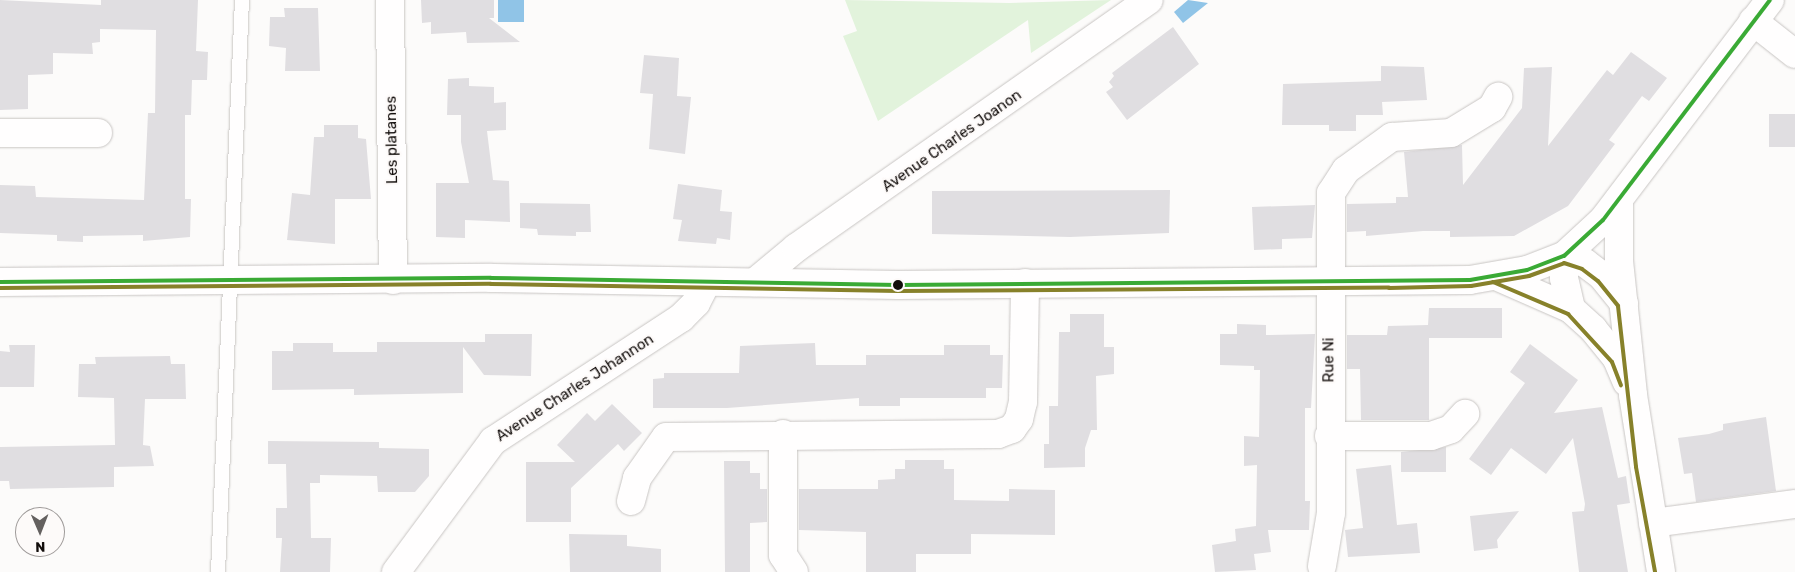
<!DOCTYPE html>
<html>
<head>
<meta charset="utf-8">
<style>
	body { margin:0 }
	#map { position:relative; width:1795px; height:572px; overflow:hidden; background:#fcfbfa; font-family:Rubik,sans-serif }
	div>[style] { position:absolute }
	.green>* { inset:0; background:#e2f3dc }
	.water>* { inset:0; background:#90c4e7; transform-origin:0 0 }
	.building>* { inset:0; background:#e0dee1; transform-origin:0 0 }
	.roads { filter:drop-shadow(0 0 1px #c8c5c3) drop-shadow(0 0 1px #c8c5c3) }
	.lane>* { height:14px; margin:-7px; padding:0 7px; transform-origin:7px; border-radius:7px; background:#fffefe }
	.street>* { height:28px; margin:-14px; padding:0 14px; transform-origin:14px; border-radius:14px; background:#fffefe }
	.bus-1>* { height:4px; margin:-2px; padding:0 2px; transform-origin:2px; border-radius:2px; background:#3aaa35 }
	.bus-2>* { height:4px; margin:-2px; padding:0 2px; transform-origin:2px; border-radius:2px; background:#87812a }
	.dots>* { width:14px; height:14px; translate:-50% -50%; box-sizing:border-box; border:2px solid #fdfaf9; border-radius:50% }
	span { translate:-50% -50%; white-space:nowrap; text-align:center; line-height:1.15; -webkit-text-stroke:4.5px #fdfaf9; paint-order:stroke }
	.street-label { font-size:15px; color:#120d0b }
	.north { position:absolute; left:15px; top:507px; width:50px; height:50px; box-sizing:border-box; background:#fdfaf9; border:1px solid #9f9b9a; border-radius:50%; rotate:179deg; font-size:14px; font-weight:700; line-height:20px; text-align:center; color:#120d0b }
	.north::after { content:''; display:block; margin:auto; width:18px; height:22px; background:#64605f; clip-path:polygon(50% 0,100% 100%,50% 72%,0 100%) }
</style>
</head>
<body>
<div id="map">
	<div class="green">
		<i style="clip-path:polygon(845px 0,1009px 3px,1111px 0,1031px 53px,1028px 20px,878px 121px,843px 36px,857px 31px)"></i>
	</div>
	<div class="water">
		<i style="left:498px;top:0;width:26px;height:22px"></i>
		<i style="clip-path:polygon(1188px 0,1208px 3px,1183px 23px,1174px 12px)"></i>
	</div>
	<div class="building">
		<i style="clip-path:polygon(0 0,101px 5px,101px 0,198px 0,196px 51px,208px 52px,207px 80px,192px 80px,191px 115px,185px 115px,185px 199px,191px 199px,190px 237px,143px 241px,143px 235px,83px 236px,83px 242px,57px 241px,57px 235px,0 233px,0 185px,35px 186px,36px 197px,144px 200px,148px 113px,155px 113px,156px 30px,100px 29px,100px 42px,92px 43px,93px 54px,53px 53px,53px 74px,28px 75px,28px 109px,0 110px)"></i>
		<i style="clip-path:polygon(421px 0,494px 0,494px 18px,489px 18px,520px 42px,467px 43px,466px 32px,431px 34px,431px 22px,422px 23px)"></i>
		<i style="clip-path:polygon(284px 8px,318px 8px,320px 71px,285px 71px,286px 48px,269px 46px,270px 17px,285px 17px)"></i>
		<i style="clip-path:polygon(1173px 27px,1199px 64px,1127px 120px,1106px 92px,1113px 87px,1109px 82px,1114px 76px,1112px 73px)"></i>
		<i style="clip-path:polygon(1631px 52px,1667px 78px,1649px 101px,1642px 96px,1609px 140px,1615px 144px,1568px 206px,1514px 236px,1450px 237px,1450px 231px,1423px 231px,1366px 236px,1366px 231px,1347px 232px,1347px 204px,1396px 203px,1396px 197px,1408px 197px,1404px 152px,1462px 145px,1463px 185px,1522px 108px,1524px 68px,1552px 67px,1548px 146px,1607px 70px,1613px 75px)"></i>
		<i style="clip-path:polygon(644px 55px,679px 58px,677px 96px,691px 97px,685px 154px,649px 149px,653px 94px,640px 93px)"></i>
		<i style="clip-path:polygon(1381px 66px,1424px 67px,1427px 100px,1382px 102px,1383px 115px,1356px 115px,1356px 131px,1329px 131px,1329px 125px,1282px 125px,1283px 84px,1381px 81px)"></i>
		<i style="clip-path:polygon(469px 78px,469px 86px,494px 87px,494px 103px,506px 102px,506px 130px,487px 131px,493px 180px,509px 181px,510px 222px,465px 220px,465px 238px,436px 237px,436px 183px,469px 183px,461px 142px,461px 115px,447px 115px,448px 79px)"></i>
		<i style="left:1795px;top:114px;width:33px;height:26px;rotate:90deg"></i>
		<i style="clip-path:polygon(324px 125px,358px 125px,358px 138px,366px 139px,371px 199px,335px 199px,335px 244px,287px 240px,292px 193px,310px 195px,314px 137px,324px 137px)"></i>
		<i style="clip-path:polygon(678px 184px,722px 190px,720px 211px,732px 212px,730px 240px,717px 238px,716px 244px,678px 241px,682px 220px,673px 219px)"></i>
		<i style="clip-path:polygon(1170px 190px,1169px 233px,1070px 237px,932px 234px,932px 191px)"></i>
		<i style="clip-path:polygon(520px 203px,590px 204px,591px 232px,576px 232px,576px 236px,538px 235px,537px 229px,520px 228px)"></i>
		<i style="clip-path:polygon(1315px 205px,1312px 238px,1282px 239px,1282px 249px,1254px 250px,1252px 207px)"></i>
		<i style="clip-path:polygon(1429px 308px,1502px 308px,1502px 338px,1429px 338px,1429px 420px,1361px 420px,1360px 369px,1347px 369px,1347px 335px,1387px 335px,1388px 326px,1428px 325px)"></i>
		<i style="clip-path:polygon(1070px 314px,1104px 314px,1104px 347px,1114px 347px,1114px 374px,1096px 376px,1097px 430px,1091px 430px,1085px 448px,1085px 467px,1044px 468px,1044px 444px,1049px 444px,1049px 406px,1058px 406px,1059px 332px,1070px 332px)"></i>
		<i style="clip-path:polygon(1237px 324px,1266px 325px,1266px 335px,1315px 334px,1311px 408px,1305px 408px,1305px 501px,1310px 501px,1309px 530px,1268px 530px,1271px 552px,1254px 554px,1256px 570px,1215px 572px,1212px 545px,1236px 541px,1235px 529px,1256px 526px,1257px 465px,1244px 466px,1244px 436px,1259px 437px,1260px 370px,1254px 370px,1254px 366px,1220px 365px,1220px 334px,1237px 334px)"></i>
		<i style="clip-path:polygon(485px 334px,532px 334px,531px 376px,484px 375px,463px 347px,463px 393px,354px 395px,354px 389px,272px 390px,272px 351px,293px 351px,293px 343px,333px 343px,333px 352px,377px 352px,377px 342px,485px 342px)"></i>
		<i style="clip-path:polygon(815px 343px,816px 365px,866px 365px,866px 355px,944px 355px,944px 345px,990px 345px,990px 355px,1003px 355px,1002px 388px,986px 388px,986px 398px,900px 398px,900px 406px,859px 406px,859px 398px,727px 408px,653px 408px,653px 379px,664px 378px,664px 373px,739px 373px,740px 346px)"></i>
		<i style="clip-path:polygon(1530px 344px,1578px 380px,1554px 413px,1602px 407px,1618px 478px,1626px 476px,1628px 490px,1630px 503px,1617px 505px,1628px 572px,1579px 572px,1572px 512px,1584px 511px,1585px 504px,1573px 438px,1546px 474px,1511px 448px,1491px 475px,1469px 459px,1525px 383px,1510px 372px)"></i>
		<i style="clip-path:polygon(9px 345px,35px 345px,34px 387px,0 387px,0 351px,10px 352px)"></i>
		<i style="clip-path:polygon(170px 356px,171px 364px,185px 364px,186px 399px,145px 399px,143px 445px,150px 446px,154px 466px,114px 467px,114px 487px,10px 489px,9px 481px,0 481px,0 447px,115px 445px,114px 398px,78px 397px,79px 364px,96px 364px,95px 357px)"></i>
		<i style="clip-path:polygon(612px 404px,642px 433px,624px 451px,618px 444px,571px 488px,571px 522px,526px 522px,526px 462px,575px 462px,557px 445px,587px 413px,595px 421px)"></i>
		<i style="clip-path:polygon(1766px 417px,1776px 491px,1696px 502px,1692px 473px,1684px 474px,1678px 438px,1709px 434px,1723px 430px,1723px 424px)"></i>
		<i style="clip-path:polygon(268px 441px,379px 442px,379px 448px,429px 449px,429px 476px,415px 492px,378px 492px,377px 476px,320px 475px,320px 483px,310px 483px,311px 538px,331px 538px,330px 572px,280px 572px,282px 538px,276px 538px,276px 508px,287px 508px,286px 464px,268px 464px)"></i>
		<i style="clip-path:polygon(1446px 447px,1446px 472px,1401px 472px,1401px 452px)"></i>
		<i style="clip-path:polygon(905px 460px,944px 460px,944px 469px,954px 469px,954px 500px,1009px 501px,1009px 489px,1055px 490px,1055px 535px,971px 534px,971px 554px,916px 554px,916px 572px,866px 572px,866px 532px,799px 530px,799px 489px,878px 489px,878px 480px,895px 479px,895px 469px,905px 469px)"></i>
		<i style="clip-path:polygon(724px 461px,750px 461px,750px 473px,760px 473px,760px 489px,767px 489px,767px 522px,750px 523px,750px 572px,725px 572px)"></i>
		<i style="clip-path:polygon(1391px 465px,1397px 525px,1417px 523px,1420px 553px,1348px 557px,1345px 530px,1363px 528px,1356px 469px)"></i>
		<i style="clip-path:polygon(1519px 511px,1497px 540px,1498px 548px,1474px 551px,1470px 516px)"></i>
		<i style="clip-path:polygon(569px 534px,627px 535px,627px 546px,661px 549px,661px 572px,570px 572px)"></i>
	</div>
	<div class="roads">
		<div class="lane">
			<i style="left:218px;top:572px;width:573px;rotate:-87.6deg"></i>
		</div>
		<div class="street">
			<i style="left:390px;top:0;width:280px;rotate:89.4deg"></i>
			<i style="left:1753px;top:21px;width:53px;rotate:38.2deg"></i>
			<i style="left:0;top:133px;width:98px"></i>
			<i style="left:1619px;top:200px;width:61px;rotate:90deg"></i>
			<i style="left:1619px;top:261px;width:135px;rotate:84deg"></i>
			<i style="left:1633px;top:395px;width:179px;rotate:81deg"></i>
			<i style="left:1564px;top:256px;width:22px;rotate:18deg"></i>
			<i style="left:1585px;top:263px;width:21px;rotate:37deg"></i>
			<i style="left:1602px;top:276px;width:35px;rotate:51deg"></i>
			<i style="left:1564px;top:256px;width:22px;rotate:90deg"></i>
			<i style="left:1564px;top:278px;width:32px;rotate:77deg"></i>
			<i style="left:1496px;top:276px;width:82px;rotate:23.7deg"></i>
			<i style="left:1571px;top:309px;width:30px;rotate:42deg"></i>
			<i style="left:1593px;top:329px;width:38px;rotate:51deg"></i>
			<i style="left:1617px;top:359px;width:25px;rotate:67deg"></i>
			<i style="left:0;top:282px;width:491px;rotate:-0.5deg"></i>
			<i style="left:491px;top:278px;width:407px;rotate:1deg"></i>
			<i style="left:898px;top:285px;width:572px;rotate:-0.5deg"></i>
			<i style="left:1470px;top:280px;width:58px;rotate:-10deg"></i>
			<i style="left:1527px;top:270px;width:40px;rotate:-21deg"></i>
			<i style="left:1564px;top:256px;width:53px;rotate:-42.7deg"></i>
			<i style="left:1603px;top:220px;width:276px;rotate:-52.8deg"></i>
			<i style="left:755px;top:282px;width:53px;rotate:-39.7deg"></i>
			<i style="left:796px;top:248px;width:431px;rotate:-35.1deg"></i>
			<i style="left:783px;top:434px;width:121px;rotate:90deg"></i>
			<i style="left:783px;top:555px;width:20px;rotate:57deg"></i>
			<i style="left:1329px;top:436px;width:102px"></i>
			<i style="left:1431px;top:436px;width:21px;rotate:-19deg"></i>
			<i style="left:1451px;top:429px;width:21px;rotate:-47deg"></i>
			<i style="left:631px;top:501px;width:24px;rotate:-75deg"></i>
			<i style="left:637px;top:478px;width:50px;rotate:-54.7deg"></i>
			<i style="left:666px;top:437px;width:332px;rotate:-0.5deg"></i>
			<i style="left:998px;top:434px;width:15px;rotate:-20deg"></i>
			<i style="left:1012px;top:429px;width:12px;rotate:-55deg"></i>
			<i style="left:1019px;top:419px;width:17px;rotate:-77deg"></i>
			<i style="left:1023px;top:402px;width:119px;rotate:-89deg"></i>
			<i style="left:1653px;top:523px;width:143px;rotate:-7.6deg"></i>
			<i style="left:1322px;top:566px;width:54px;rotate:-80.4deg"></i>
			<i style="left:1331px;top:513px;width:320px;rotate:-90deg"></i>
			<i style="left:1331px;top:193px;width:27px;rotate:-57deg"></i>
			<i style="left:1346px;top:170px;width:57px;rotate:-35.7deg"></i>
			<i style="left:1392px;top:137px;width:59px;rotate:-3.9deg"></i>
			<i style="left:1451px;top:133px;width:48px;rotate:-31.4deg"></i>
			<i style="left:1492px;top:108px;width:13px;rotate:-61deg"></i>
			<i style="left:396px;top:572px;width:163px;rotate:-53.5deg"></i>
			<i style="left:493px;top:441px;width:225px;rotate:-33.2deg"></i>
			<i style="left:681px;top:318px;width:21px;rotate:-45deg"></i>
			<i style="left:696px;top:303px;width:22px;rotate:-63deg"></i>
		</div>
	</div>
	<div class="bus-1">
		<i style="left:0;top:282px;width:491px;rotate:-0.5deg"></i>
		<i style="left:491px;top:278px;width:407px;rotate:1deg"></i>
		<i style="left:898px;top:285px;width:572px;rotate:-0.5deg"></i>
		<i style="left:1470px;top:280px;width:58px;rotate:-10deg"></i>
		<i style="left:1527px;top:270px;width:40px;rotate:-21deg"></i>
		<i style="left:1564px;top:256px;width:53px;rotate:-42.7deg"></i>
		<i style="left:1603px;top:220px;width:276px;rotate:-52.8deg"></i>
	</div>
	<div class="bus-2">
		<i style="left:1493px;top:282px;width:82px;rotate:23.1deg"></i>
		<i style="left:1568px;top:314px;width:65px;rotate:47.5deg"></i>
		<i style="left:1612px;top:362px;width:25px;rotate:69deg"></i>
		<i style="left:0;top:288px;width:491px;rotate:-0.5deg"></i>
		<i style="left:491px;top:284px;width:407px;rotate:1deg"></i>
		<i style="left:898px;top:291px;width:491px;rotate:-0.4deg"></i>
		<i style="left:1389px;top:288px;width:82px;rotate:-1.4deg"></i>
		<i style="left:1471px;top:286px;width:59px;rotate:-9.8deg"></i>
		<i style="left:1529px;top:276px;width:37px;rotate:-20deg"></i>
		<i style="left:1564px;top:263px;width:19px;rotate:18deg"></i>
		<i style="left:1582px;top:269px;width:20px;rotate:37deg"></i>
		<i style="left:1598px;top:281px;width:32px;rotate:51deg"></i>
		<i style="left:1618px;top:306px;width:162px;rotate:83.6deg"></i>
		<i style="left:1636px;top:467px;width:107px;rotate:79.7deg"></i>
	</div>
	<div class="dots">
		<i style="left:898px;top:285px;background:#120d0b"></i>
	</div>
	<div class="street-label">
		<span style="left:392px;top:140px;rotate:-91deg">Les platanes</span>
		<span style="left:952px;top:141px;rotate:-35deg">Avenue Charles Joanon</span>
		<span style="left:1329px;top:360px;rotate:-90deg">Rue Ni</span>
		<span style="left:575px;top:388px;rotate:-33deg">Avenue Charles Johannon</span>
	</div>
	<div class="north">N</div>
</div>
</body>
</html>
